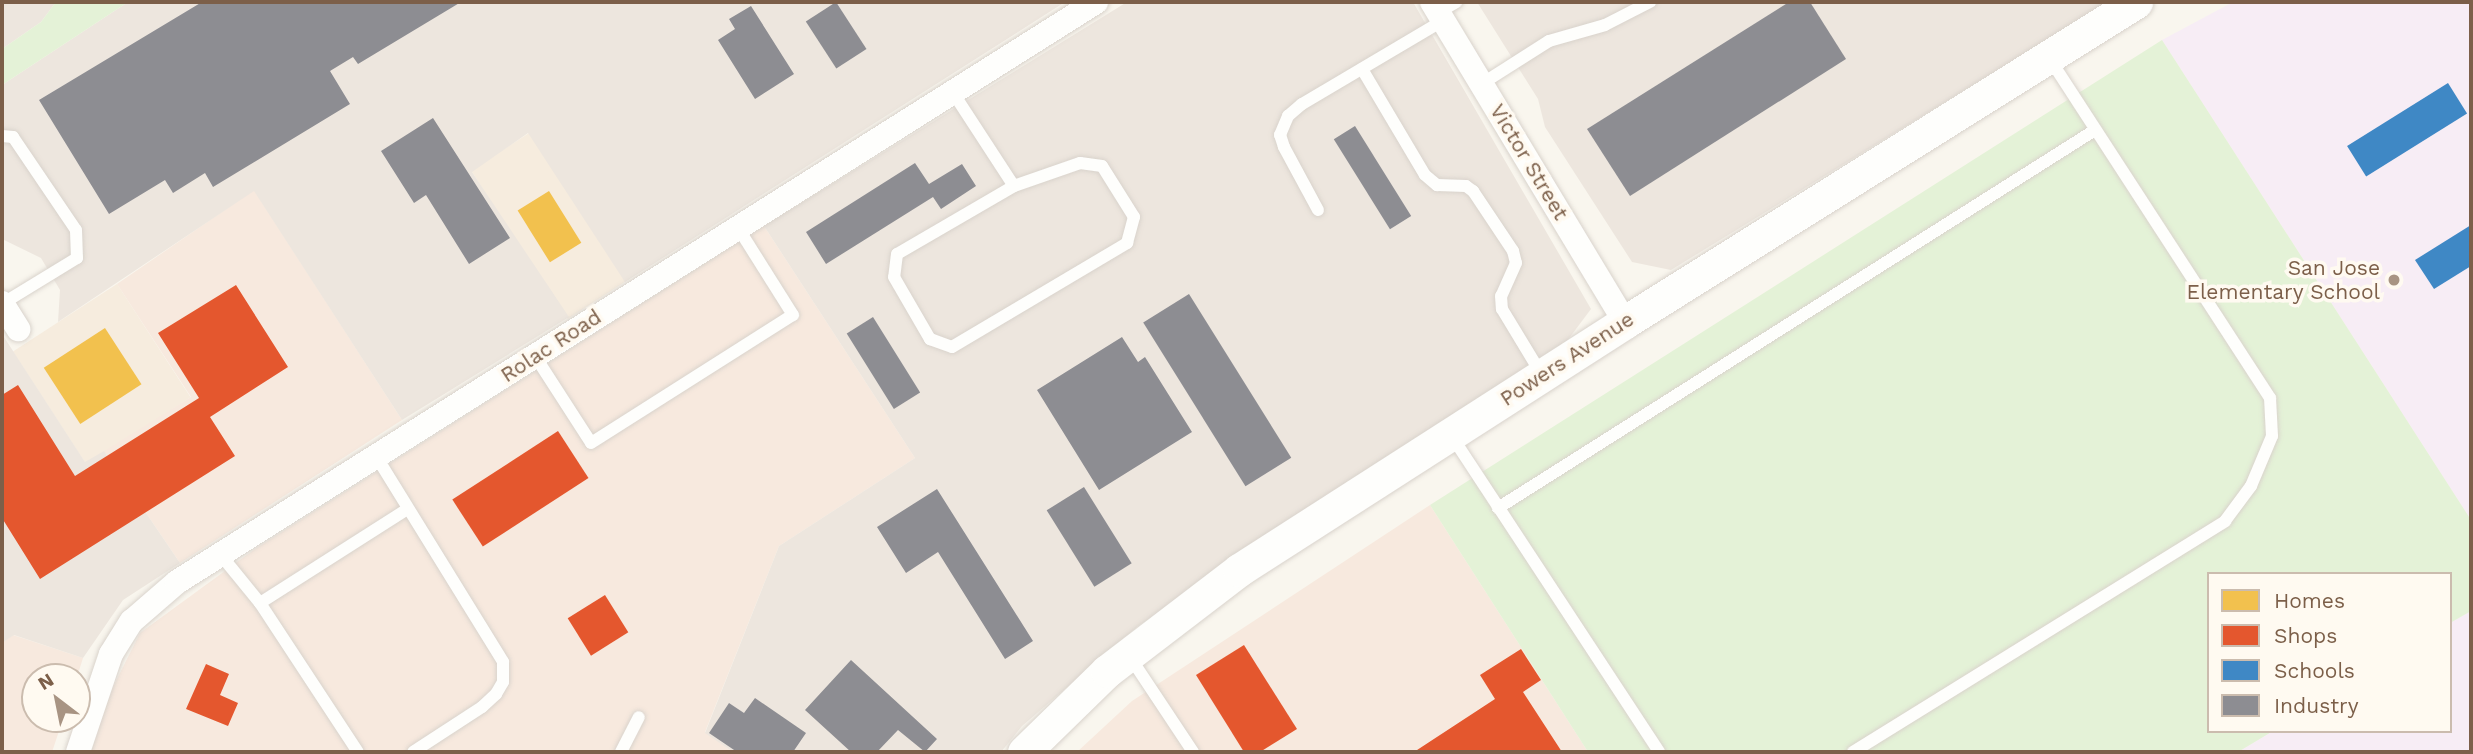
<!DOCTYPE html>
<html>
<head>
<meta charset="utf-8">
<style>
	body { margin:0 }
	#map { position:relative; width:2473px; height:754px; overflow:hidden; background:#f9f6ee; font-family:"Work Sans",sans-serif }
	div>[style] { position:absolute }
	.residential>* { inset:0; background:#f6ecde; transform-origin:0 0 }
	.commercial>* { inset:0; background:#f7e9de }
	.industrial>* { inset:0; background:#ede6de }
	.education>* { inset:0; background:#f7edf5 }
	.green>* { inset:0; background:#e4f2d7 }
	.homes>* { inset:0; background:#f2c14e; transform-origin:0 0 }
	.shops>* { inset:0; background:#e4572e; transform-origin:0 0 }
	.schools>* { inset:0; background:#3f88c5; transform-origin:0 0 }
	.industry>* { inset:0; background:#8d8d92; transform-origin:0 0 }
	.roads { filter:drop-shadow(0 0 2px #d9d3cc) drop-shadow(0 0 2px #d9d3cc) }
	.lane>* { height:12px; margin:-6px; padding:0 6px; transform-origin:6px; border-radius:6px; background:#fefefc }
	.street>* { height:24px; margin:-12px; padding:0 12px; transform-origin:12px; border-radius:12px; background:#fefefc }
	.secondary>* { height:33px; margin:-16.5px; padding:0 16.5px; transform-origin:16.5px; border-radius:16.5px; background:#fefefc }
	.dots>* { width:19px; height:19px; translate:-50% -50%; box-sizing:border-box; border:4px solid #fffaf1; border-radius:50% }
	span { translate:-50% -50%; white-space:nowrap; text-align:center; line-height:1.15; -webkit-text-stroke:7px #fffaf1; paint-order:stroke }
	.street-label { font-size:21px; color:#7c5f49 }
	.poi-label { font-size:21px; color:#7c5f49 }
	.right { translate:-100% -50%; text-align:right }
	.frame { position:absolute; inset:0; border:4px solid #7c5f49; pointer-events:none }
	.legend { position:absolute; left:2207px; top:572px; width:245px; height:161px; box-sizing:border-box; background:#fffaf1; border:2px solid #cbbcae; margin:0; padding:9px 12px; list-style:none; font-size:21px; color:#7c5f49 }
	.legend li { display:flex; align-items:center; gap:14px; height:35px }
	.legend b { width:35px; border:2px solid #cbbcae }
	.north { position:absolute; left:21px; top:663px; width:70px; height:70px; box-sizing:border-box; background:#fffaf1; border:2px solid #cbbcae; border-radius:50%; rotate:328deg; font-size:19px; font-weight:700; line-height:28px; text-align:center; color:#7c5f49 }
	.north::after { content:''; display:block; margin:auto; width:24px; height:32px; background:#a89483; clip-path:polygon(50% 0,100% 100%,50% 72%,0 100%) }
</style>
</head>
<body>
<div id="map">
	<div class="residential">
		<i style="left:529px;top:133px;width:177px;height:69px;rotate:57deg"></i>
		<i style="left:117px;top:284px;width:135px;height:124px;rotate:57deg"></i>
	</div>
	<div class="commercial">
		<i style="clip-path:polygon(254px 190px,402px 420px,180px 563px,104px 451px,191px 397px,117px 284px)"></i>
		<i style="clip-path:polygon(764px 226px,915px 458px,779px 546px,705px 732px,733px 752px,91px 752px,109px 695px,140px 633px,255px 549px)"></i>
		<i style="clip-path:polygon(1430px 505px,1588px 752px,1077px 752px,1132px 701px)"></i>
		<i style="clip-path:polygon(13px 635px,83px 658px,77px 677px,35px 677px,35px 719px,63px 719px,52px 752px,2px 752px,2px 643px)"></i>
	</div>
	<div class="industrial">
		<i style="clip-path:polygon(2px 2px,56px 2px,41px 22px,2px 49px)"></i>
		<i style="clip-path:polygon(128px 2px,1065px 2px,625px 282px,528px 133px,472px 172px,569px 317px,402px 420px,254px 191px,58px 322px,60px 290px,41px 258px,2px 239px,2px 85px)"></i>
		<i style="clip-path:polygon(1127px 2px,1413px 2px,1591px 309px,1567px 341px,1138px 626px,1022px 726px,1001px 752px,733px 752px,705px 733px,779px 546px,915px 458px,764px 226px)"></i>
		<i style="clip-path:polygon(1477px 2px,2108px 2px,1671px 270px,1632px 262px,1545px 127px,1538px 99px)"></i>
		<i style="clip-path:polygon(2px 334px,85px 462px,104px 451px,180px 563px,123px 600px,83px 658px,14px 635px,2px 643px)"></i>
	</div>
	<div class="education">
		<i style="clip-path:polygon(2233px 2px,2471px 2px,2471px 520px,2162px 40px)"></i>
		<i style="clip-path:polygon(2471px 611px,2471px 752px,2238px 752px,2273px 731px,2450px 731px,2450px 623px)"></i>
	</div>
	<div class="green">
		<i style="clip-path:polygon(56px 2px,128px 2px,2px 85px,2px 49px,41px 22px)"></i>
		<i style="clip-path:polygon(2162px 40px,2471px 520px,2471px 611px,2450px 623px,2450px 574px,2209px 574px,2209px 731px,2273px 731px,2238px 752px,1588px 752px,1430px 505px)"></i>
	</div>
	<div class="homes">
		<i style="left:549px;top:191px;width:61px;height:37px;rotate:58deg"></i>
		<i style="left:105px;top:328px;width:67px;height:73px;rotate:57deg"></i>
	</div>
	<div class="shops">
		<i style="clip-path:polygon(236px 285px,288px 367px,210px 417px,235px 456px,40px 579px,2px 518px,2px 395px,18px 385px,75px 476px,199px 398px,158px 333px)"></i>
		<i style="left:558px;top:431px;width:56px;height:126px;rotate:57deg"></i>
		<i style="left:605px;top:595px;width:44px;height:44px;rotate:58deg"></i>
		<i style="clip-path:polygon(1244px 645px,1297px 729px,1260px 752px,1244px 752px,1196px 675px)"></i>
		<i style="clip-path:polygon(1521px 649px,1541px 680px,1523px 692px,1562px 752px,1414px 752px,1495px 699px,1480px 675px)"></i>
		<i style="clip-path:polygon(206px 664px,229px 674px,220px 695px,238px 703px,228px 726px,186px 709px)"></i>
	</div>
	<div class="schools">
		<i style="left:2448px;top:83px;width:36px;height:119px;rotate:58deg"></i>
		<i style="clip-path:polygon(2471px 225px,2471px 266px,2434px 289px,2415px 260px)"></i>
	</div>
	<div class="industry">
		<i style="clip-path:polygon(202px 2px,461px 2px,358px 64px,353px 57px,330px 71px,350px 104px,213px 187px,205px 173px,173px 193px,165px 180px,109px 214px,39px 100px)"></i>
		<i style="left:836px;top:2px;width:56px;height:36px;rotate:57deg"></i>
		<i style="clip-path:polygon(1789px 2px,1810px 2px,1846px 59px,1630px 196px,1587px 129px)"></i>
		<i style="clip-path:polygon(751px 6px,794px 74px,755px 99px,718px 40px,735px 29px,729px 19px)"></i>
		<i style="clip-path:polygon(433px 118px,510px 238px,469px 264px,426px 195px,414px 203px,381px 151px)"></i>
		<i style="left:1355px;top:126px;width:106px;height:25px;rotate:58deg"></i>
		<i style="clip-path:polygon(915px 163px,929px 184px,962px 164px,976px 186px,941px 209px,933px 197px,826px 264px,806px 232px)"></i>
		<i style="left:1189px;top:294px;width:193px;height:54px;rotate:58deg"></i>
		<i style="left:873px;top:317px;width:89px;height:31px;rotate:58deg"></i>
		<i style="clip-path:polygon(1122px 337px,1138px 362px,1145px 357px,1192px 432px,1099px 490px,1037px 390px)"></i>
		<i style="left:1084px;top:487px;width:90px;height:44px;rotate:58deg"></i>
		<i style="clip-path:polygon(937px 489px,1033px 641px,1005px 659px,938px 552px,906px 573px,877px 527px)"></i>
		<i style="clip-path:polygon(851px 660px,937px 739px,925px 752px,898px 730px,877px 752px,851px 752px,805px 710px)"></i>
		<i style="clip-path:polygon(755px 698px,806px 733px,793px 752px,737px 752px,709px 733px,729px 703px,744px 713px)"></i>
	</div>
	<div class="roads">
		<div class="lane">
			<i style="left:1439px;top:12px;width:20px;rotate:-30deg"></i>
			<i style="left:1362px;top:69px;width:123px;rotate:59.3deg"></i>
			<i style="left:1425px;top:175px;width:16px;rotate:40deg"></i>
			<i style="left:1437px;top:185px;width:29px;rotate:2deg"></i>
			<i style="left:1466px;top:186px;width:9px;rotate:36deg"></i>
			<i style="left:1473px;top:191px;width:72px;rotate:56.3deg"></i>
			<i style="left:1513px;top:251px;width:12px;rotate:76deg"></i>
			<i style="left:1516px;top:263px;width:36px;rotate:114deg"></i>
			<i style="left:1501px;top:296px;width:13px;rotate:86deg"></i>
			<i style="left:1502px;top:309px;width:77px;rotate:58.8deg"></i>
			<i style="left:1483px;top:83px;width:78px;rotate:-32.5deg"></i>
			<i style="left:1549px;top:41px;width:58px;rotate:-15.9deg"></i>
			<i style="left:1605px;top:25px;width:51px;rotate:-27.1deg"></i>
			<i style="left:952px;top:91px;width:113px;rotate:56.9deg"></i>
			<i style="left:1014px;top:186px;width:135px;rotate:149.8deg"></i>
			<i style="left:897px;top:254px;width:23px;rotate:97deg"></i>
			<i style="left:894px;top:277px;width:72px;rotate:59.9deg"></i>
			<i style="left:930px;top:339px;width:23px;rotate:20deg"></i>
			<i style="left:952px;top:347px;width:204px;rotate:-30.7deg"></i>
			<i style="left:1127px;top:243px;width:27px;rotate:-75deg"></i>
			<i style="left:1134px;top:217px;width:60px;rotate:-122.1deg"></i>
			<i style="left:1102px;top:166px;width:22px;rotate:-172deg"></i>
			<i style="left:1080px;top:163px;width:70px;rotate:160.8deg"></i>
			<i style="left:2px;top:136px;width:11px;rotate:5deg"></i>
			<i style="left:13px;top:137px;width:112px;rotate:55.9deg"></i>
			<i style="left:76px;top:230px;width:28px;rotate:88deg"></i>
			<i style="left:77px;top:258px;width:88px;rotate:148.5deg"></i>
			<i style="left:1318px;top:210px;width:72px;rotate:-118.4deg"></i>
			<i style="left:1284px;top:147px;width:13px;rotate:-108deg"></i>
			<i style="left:1280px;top:135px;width:21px;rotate:-67deg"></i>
			<i style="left:1288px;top:116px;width:18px;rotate:-41deg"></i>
			<i style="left:1302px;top:104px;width:165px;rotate:-30.6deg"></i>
			<i style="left:535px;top:356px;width:103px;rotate:57.2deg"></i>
			<i style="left:591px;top:443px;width:239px;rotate:-32.4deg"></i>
			<i style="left:793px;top:315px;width:105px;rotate:-122.2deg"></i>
			<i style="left:1451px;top:435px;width:379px;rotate:56.7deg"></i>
			<i style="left:376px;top:456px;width:242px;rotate:58.3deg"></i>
			<i style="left:503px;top:662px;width:20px;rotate:90deg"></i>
			<i style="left:503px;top:682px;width:14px;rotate:120deg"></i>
			<i style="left:496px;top:694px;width:19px;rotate:137deg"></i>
			<i style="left:482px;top:707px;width:82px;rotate:146.9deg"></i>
			<i style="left:1498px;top:508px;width:707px;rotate:-32.34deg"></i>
			<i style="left:220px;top:554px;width:63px;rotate:50.8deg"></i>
			<i style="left:260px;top:603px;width:178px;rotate:56.7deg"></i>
			<i style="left:260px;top:603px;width:173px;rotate:-32.5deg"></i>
			<i style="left:1130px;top:657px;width:114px;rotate:56.4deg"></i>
			<i style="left:621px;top:752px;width:39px;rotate:-63deg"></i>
			<i style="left:1853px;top:752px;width:438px;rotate:-31.8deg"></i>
			<i style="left:2225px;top:521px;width:44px;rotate:-53.4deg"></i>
			<i style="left:2251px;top:486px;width:54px;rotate:-67.2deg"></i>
			<i style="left:2272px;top:436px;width:38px;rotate:-93deg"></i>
			<i style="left:2270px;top:398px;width:406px;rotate:-123deg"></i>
		</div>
		<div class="street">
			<i style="left:1432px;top:2px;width:374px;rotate:58.9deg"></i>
			<i style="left:2px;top:303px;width:31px;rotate:58deg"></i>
			<i style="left:78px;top:752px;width:103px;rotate:-71.4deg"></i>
			<i style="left:111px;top:654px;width:39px;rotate:-58deg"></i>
			<i style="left:132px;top:621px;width:60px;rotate:-40.9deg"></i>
			<i style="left:177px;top:582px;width:1087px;rotate:-32.26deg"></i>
		</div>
		<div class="secondary">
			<i style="left:1024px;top:752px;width:116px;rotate:-44.3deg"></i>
			<i style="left:1107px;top:671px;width:166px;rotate:-37.4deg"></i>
			<i style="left:1239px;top:570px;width:459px;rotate:-32.7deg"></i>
			<i style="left:1625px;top:322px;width:603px;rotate:-32.06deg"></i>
		</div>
	</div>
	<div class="dots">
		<i style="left:2394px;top:280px;background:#a89483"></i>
	</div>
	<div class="street-label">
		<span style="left:1529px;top:162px;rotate:59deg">Victor Street</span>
		<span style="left:551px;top:346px;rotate:-33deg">Rolac Road</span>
		<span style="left:1567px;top:359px;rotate:-33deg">Powers Avenue</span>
	</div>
	<div class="poi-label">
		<span class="right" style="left:2380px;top:280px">San Jose<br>Elementary School</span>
	</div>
	<div class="frame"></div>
	<ul class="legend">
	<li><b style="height:19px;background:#f2c14e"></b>Homes</li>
	<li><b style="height:19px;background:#e4572e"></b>Shops</li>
	<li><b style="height:19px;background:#3f88c5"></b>Schools</li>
	<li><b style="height:19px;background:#8d8d92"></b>Industry</li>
	</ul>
	<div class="north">N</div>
</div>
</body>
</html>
